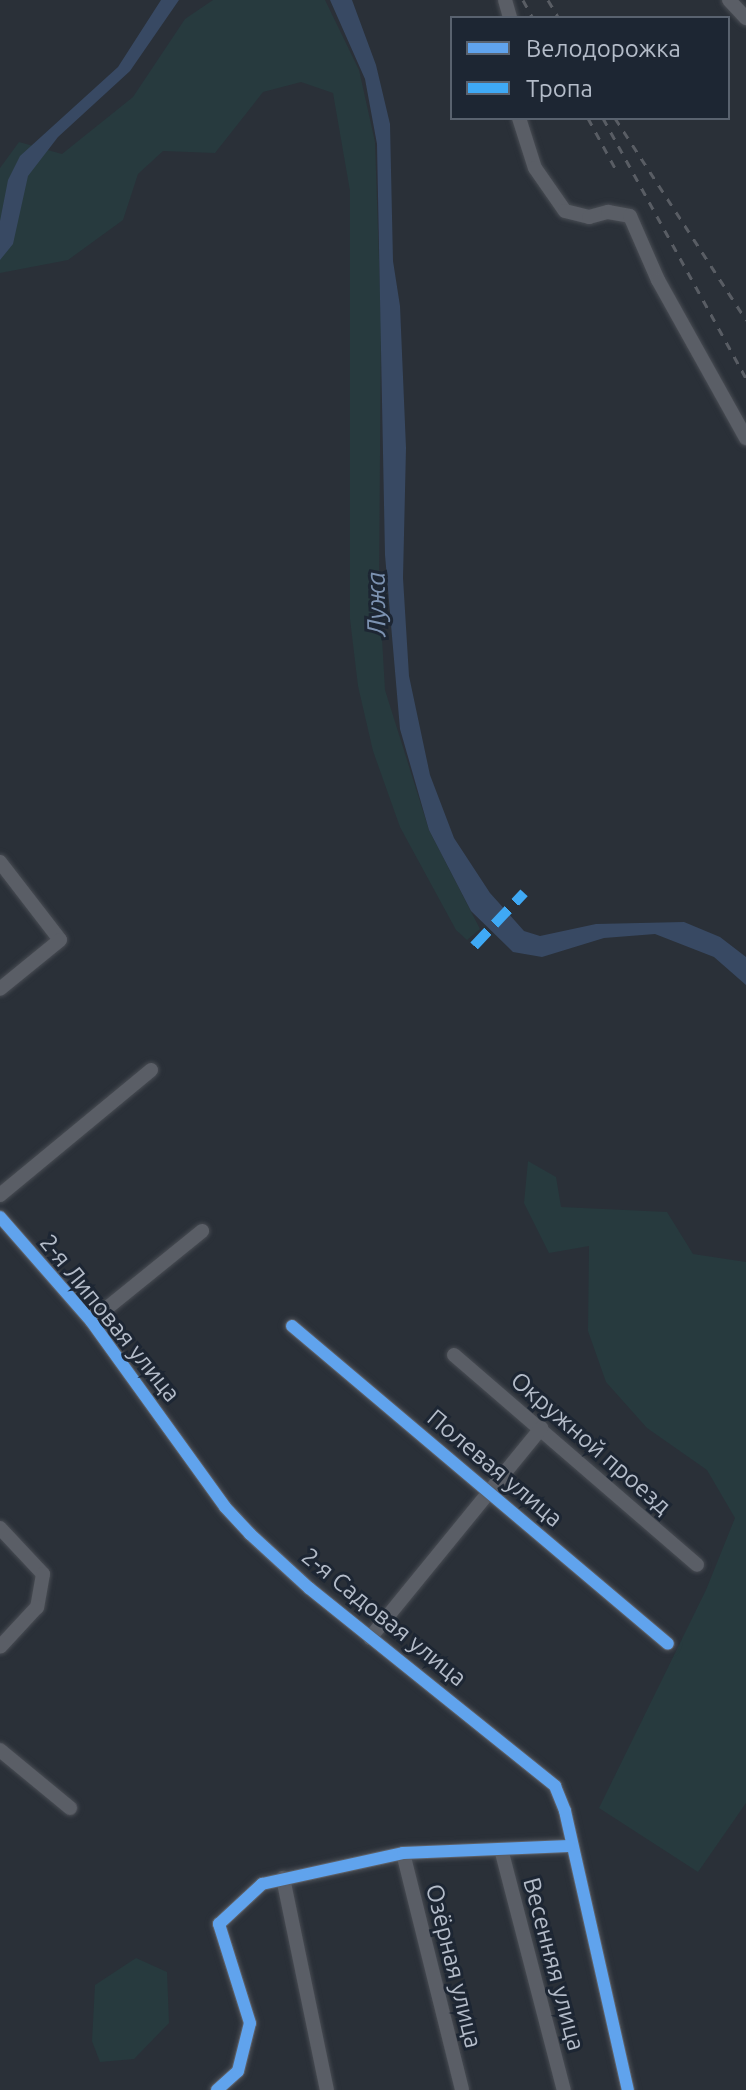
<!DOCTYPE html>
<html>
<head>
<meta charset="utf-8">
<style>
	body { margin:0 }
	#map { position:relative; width:746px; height:2090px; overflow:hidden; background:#2a3038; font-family:Ubuntu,sans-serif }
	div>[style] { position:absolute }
	.green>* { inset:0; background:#273a3e }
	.water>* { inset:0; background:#384963 }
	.roads { filter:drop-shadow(0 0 2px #484c53) drop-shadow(0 0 2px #484c53) }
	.minor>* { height:14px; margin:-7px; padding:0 7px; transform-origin:7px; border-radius:7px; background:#5a5e66 }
	.rail>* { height:3px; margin-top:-1.5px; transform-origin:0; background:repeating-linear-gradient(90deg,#595d64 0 8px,transparent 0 16px) }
	.quiet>* { height:10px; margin-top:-5px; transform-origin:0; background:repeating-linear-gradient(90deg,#3fa9f5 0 20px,transparent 0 30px) }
	.cycleway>* { height:12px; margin:-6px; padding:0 6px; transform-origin:6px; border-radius:6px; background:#60a3ed }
	span { translate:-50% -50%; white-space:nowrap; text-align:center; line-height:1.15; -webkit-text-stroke:6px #1d2633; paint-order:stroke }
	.street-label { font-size:24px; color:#b4bcc9 }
	.water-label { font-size:26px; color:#7c92b1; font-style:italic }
	.legend { position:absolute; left:450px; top:16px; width:280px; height:104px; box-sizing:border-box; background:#1d2633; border:2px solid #59626f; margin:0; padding:10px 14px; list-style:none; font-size:24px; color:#b4bcc9 }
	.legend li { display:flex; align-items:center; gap:16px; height:40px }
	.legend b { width:40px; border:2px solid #59626f }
</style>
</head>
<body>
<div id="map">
	<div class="green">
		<i style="clip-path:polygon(213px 0,325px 0,359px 70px,375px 142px,381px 319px,379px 586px,385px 690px,429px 830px,480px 929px,467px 940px,456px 930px,400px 827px,373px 751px,358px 686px,350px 619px,350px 191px,333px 93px,301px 82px,263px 92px,215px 153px,163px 151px,138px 174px,123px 220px,68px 260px,0 273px,0 168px,19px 142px,62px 154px,133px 97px,185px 19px)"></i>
		<i style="clip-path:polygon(528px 1161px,556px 1177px,561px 1207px,667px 1212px,693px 1254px,746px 1262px,746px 1803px,698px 1872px,599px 1808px,706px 1590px,735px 1518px,707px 1470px,647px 1428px,606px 1382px,588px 1331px,589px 1246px,549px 1253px,524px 1203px)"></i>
		<i style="clip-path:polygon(136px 1958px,167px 1972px,169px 2023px,134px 2059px,100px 2062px,92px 2041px,95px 1985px)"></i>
	</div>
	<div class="water">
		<i style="clip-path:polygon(161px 0,179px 0,130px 71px,58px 137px,28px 176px,13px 244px,0 260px,0 221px,8px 180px,20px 156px,118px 67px)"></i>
		<i style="clip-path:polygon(330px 0,352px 0,376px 65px,390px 124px,393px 261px,400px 306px,406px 448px,403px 578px,409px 676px,430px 775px,454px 838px,490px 893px,524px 931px,540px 936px,596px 924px,684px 922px,720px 937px,746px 957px,746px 985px,714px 957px,655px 934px,604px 938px,542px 957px,513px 952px,471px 911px,429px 830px,400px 729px,385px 555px,377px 144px,365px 79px)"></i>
	</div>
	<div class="roads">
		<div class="minor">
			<i style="left:505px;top:0;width:19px;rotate:74deg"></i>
			<i style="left:729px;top:0;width:25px;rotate:47deg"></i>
			<i style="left:519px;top:118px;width:52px;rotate:72.3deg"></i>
			<i style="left:535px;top:168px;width:52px;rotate:55.1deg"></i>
			<i style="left:565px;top:211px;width:25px;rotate:14deg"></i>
			<i style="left:589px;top:217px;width:20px;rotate:-15deg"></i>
			<i style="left:608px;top:212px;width:22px;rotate:10deg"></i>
			<i style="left:630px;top:216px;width:70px;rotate:66.4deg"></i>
			<i style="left:658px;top:280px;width:181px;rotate:60.9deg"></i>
			<i style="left:0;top:862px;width:98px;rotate:52.4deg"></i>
			<i style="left:60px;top:940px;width:77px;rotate:140.8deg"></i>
			<i style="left:0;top:1195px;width:196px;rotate:-39.6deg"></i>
			<i style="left:0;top:1217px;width:138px;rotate:48.8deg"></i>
			<i style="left:91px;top:1321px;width:229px;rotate:54.2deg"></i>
			<i style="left:225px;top:1507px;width:37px;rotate:47deg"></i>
			<i style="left:250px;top:1534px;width:80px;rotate:42.5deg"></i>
			<i style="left:309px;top:1588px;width:316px;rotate:38.8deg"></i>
			<i style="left:555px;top:1786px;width:27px;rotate:68deg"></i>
			<i style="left:565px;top:1811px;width:286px;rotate:77.3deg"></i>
			<i style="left:91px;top:1321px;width:143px;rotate:-39deg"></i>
			<i style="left:292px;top:1326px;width:492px;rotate:40.2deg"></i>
			<i style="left:454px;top:1355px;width:321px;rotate:40.8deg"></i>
			<i style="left:0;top:1528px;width:63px;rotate:46.9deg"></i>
			<i style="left:43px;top:1574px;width:34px;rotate:100deg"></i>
			<i style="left:37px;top:1607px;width:54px;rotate:132.8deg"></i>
			<i style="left:370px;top:1638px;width:271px;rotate:-50.8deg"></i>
			<i style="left:0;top:1750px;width:91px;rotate:39.6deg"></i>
			<i style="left:501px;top:1849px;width:249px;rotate:75.4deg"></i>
			<i style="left:403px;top:1853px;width:244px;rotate:76deg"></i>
			<i style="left:283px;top:1878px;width:217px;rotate:78.3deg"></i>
			<i style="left:217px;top:2090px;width:28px;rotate:-42deg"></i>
			<i style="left:238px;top:2071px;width:49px;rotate:-76deg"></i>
			<i style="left:250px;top:2023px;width:104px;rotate:-107.4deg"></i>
			<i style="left:219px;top:1924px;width:59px;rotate:-42.9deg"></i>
			<i style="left:262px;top:1884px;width:144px;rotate:-12.4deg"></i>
			<i style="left:403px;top:1853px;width:166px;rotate:-2.4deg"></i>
		</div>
	</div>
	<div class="rail">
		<i style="left:523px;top:0;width:21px;rotate:61deg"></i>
		<i style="left:548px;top:0;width:21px;rotate:59deg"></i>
		<i style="left:588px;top:118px;width:57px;rotate:61.6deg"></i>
		<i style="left:603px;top:118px;width:297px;rotate:61.2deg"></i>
		<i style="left:615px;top:118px;width:241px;rotate:57deg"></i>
	</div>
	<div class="quiet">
		<i style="left:474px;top:946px;width:73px;rotate:-46.7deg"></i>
	</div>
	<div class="cycleway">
		<i style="left:0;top:1217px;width:138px;rotate:48.8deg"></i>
		<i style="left:91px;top:1321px;width:229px;rotate:54.2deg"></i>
		<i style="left:225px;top:1507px;width:37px;rotate:47deg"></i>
		<i style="left:250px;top:1534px;width:80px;rotate:42.5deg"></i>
		<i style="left:309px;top:1588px;width:316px;rotate:38.8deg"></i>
		<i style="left:555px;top:1786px;width:27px;rotate:68deg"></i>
		<i style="left:565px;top:1811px;width:286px;rotate:77.3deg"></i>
		<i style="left:292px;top:1326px;width:492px;rotate:40.2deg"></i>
		<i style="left:217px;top:2090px;width:28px;rotate:-42deg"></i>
		<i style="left:238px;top:2071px;width:49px;rotate:-76deg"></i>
		<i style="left:250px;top:2023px;width:104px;rotate:-107.4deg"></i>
		<i style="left:219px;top:1924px;width:59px;rotate:-42.9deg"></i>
		<i style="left:262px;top:1884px;width:144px;rotate:-12.4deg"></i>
		<i style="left:403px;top:1853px;width:166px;rotate:-2.4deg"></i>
	</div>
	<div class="street-label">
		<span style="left:110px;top:1318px;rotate:51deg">2-я Липовая улица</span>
		<span style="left:591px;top:1443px;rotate:41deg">Окружной проезд</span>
		<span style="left:495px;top:1468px;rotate:40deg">Полевая улица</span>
		<span style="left:384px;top:1617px;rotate:39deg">2-я Садовая улица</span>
		<span style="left:554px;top:1964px;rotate:75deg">Весенняя улица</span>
		<span style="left:454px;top:1966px;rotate:76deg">Озёрная улица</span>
	</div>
	<div class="water-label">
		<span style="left:376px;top:604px;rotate:-91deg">Лужа</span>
	</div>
	<ul class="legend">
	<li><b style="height:10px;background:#60a3ed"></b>Велодорожка</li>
	<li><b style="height:10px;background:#3fa9f5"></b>Тропа</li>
	</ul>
</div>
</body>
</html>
